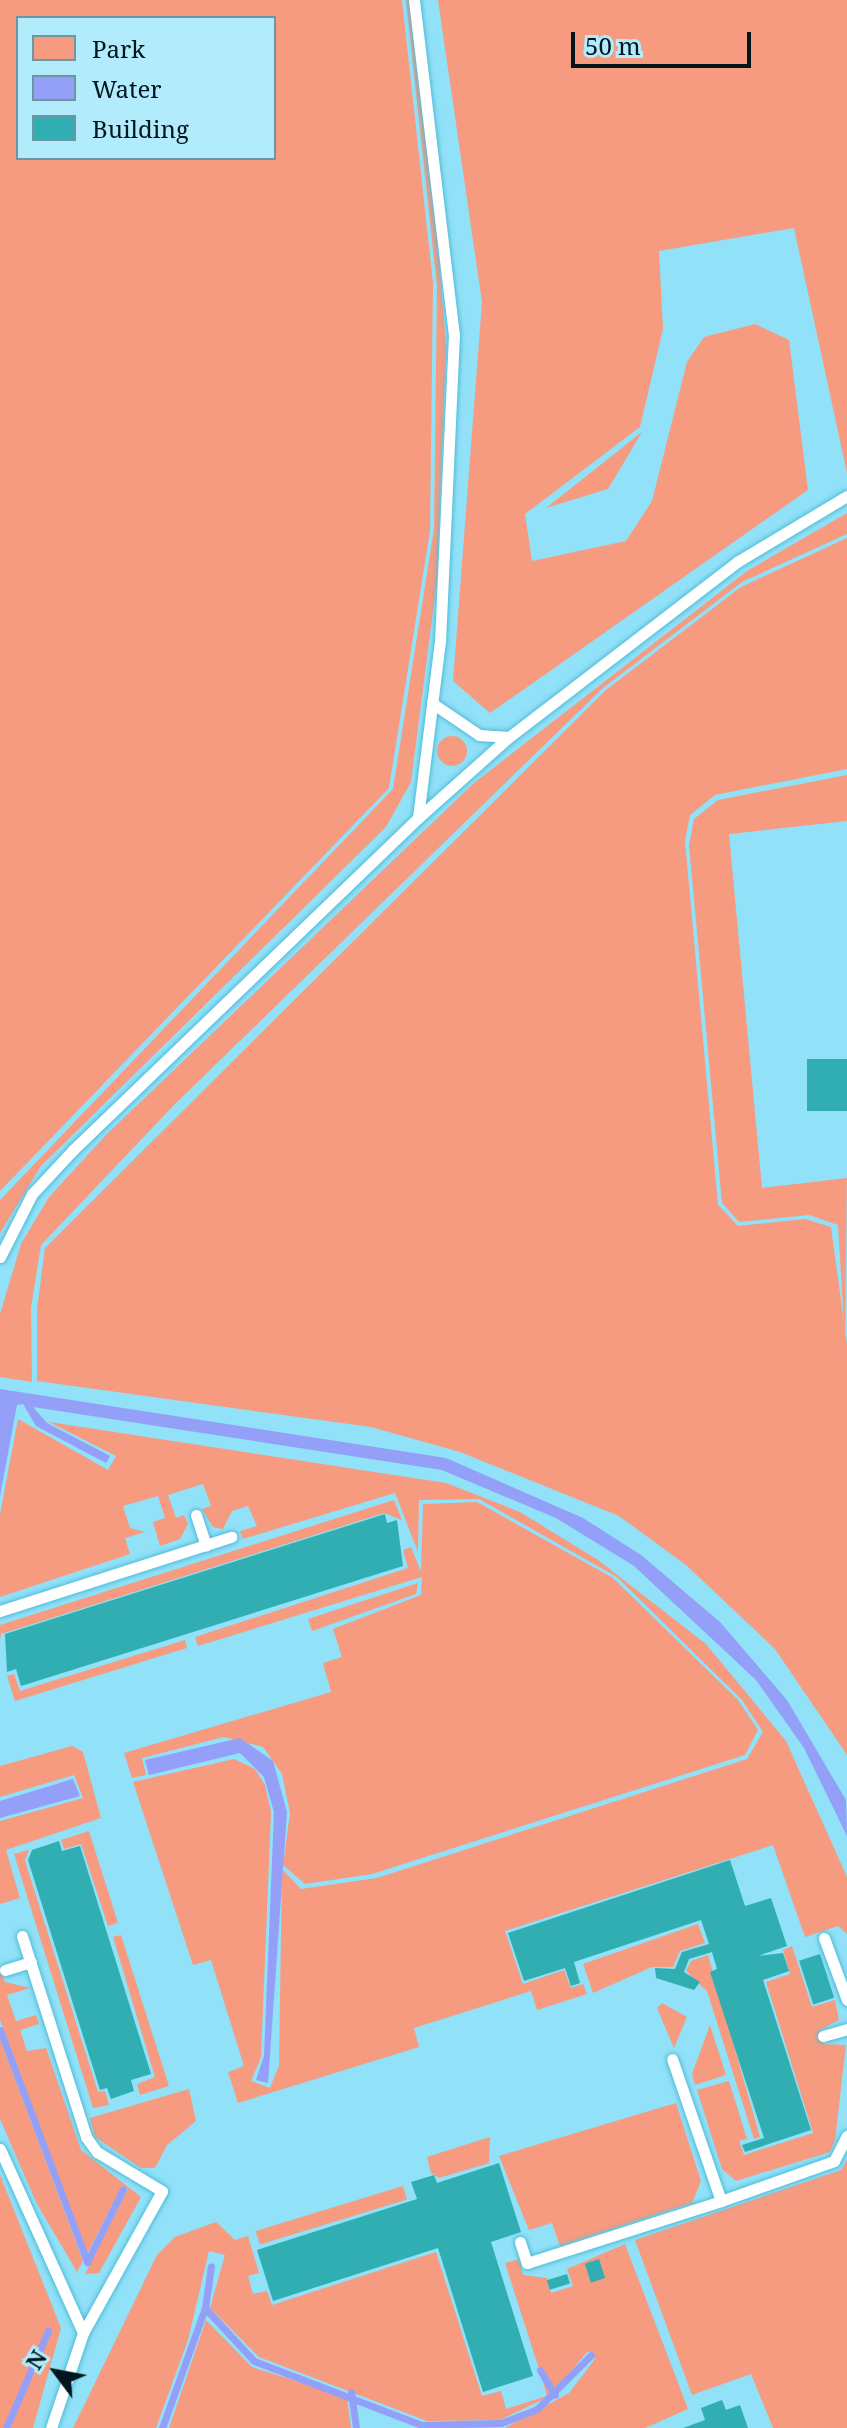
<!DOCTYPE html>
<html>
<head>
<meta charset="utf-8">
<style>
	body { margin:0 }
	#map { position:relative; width:847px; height:2428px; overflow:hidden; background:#91e1f8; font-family:"Noto Serif",serif }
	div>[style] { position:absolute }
	.green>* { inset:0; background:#f69b80; transform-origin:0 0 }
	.round { border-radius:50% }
	.water>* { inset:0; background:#949ff8 }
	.stream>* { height:7px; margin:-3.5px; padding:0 3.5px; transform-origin:3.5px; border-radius:3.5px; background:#949ff8 }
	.building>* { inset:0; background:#30aeb2; transform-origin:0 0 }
	.roads { filter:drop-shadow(0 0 2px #50bdd8) drop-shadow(0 0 2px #50bdd8) }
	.service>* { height:11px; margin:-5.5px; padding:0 5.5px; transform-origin:5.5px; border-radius:5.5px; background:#fff }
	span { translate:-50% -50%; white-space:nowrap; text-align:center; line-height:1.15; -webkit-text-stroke:7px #b1ebfc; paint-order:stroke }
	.legend { position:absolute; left:16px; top:16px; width:260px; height:144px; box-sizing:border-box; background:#b1ebfc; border:2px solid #6b96a2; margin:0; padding:10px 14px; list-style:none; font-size:24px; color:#01161c }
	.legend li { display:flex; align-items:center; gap:16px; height:40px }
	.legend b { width:40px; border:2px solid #6b96a2 }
	.north { position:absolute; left:16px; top:2332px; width:80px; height:80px; -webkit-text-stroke:6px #b1ebfc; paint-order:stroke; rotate:302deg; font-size:22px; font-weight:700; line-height:32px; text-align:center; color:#01161c }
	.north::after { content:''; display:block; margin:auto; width:28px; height:36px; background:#01161c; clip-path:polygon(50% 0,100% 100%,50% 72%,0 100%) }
	.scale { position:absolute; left:571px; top:32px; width:180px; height:36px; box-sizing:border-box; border:4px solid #01161c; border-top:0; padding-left:10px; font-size:24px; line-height:28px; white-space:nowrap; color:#01161c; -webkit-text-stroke:6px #b1ebfc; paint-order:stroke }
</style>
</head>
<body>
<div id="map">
	<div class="green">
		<i style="clip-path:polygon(evenodd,0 0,402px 0,433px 283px,430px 531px,389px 788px,0 1191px,0 0,18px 18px,274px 18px,274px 158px,18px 158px,18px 18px)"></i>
		<i style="clip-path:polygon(406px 0,410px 0,426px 101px,446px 345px,437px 580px,411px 782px,386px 827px,41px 1166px,0 1233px,0 1200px,393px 789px,434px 529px,437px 286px)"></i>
		<i style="clip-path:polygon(438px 0,847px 0,847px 473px,794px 228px,659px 251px,663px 329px,640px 427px,525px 514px,532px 561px,626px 541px,652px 501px,687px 362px,704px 337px,755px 324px,789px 340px,808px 490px,490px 713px,453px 681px,482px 302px)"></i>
		<i style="clip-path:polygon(642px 432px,608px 489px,546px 508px)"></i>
		<i style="clip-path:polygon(847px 513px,847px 534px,742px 582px,603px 688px,175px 1104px,41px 1245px,31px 1308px,32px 1382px,0 1377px,0 1314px,21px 1244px,49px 1197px,105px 1136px,474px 783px,747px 571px)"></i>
		<i style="clip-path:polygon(847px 538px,847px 769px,715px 795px,690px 815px,685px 841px,718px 1205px,738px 1226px,805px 1219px,831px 1227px,847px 1345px,847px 1755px,775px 1649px,686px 1565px,619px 1516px,460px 1452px,371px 1427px,37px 1381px,37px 1309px,45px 1248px,606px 690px,741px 587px)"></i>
		<i class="round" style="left:437px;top:736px;width:30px;height:30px"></i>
		<i style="clip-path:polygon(847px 775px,847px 821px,729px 834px,762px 1188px,847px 1178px,845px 1342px,838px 1225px,809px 1215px,739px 1222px,722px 1203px,689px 845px,694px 819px,718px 800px)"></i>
		<i style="clip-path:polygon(18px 1419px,108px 1470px,116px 1456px,49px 1422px,446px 1483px,520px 1512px,598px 1560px,706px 1644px,786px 1741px,847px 1877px,847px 1934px,838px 1926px,805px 1937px,773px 1845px,505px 1931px,523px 1984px,564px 1970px,571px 1988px,583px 1984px,587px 1994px,537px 2010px,531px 1991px,414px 2028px,419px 2047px,238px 2103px,228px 2072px,244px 2066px,211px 1960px,193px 1965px,133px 1782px,234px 1759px,255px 1769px,265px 1785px,271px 1812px,261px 2057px,251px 2081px,270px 2088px,279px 2065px,282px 1869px,301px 1889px,377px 1878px,747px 1759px,763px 1732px,742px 1700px,617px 1577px,479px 1499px,419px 1500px,418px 1552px,395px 1493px,243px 1539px,240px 1531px,257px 1526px,248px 1506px,232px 1511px,223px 1529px,213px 1527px,202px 1509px,211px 1506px,203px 1484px,168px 1495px,176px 1518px,184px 1515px,188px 1524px,180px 1539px,160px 1546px,153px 1522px,165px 1518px,158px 1496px,123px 1506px,130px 1528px,145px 1532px,125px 1538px,130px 1554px,0 1597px,0 1514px)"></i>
		<i style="clip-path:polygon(394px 1500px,402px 1520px,384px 1513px,1px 1634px,0 1641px,0 1625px)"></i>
		<i style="clip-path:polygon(477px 1502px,613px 1578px,738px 1700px,758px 1730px,745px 1755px,372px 1874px,305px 1884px,283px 1865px,290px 1813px,282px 1774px,263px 1747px,224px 1737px,142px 1758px,146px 1775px,132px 1778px,124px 1753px,331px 1692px,323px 1663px,342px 1657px,333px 1629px,421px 1595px,422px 1577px,198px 1646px,195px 1637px,408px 1568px,403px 1550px,411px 1547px,421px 1572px,423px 1504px)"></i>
		<i style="clip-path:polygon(418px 1583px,416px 1594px,312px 1631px,308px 1619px)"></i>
		<i style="clip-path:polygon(185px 1640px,187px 1648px,15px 1701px,7px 1676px,14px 1674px,20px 1691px)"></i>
		<i style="clip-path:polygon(72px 1746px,83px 1752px,101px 1818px,6px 1850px,20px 1898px,0 1904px,0 1821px,83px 1798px,74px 1775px,0 1797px,0 1766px)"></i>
		<i style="clip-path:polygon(89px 1831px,118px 1923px,108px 1926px,81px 1844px,64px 1849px,61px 1840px)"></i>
		<i style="clip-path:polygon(29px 1850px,25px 1861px,98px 2092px,105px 2091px,109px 2105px,93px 2108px,14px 1854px)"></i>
		<i style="clip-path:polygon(698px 1924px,705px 1943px,680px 1951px,673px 1967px,652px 1967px,593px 1993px,583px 1964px)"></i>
		<i style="clip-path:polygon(121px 1935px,169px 2086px,140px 2095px,137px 2084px,155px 2077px,113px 1937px)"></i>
		<i style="clip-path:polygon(792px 1946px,812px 2007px,835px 2000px,839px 2020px,820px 2030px,824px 2044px,846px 2045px,835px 2140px,830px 2152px,736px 2181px,722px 2169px,697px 2090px,729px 2081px,747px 2139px,739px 2141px,744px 2155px,813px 2133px,766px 1982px,790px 1974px,783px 1950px)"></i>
		<i style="clip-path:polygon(708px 1955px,760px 2137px,754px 2139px,707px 1991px,686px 1971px,691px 1961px)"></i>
		<i style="clip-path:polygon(0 1970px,5px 1982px,30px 1988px,7px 1995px,16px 2021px,36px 2015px,39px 2024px,20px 2030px,27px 2051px,46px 2048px,81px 2150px,141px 2197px,99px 2273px,85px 2274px,128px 2189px,122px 2186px,87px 2254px,0 2020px)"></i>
		<i style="clip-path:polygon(662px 2003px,687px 2017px,674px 2048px,657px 2008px)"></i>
		<i style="clip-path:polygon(710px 2025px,726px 2075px,695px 2085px,692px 2074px)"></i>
		<i style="clip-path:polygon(0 2039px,83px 2261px,77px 2272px,37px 2204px,0 2119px)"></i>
		<i style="clip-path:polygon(189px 2089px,196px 2121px,167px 2145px,155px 2168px,141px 2168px,95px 2137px,90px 2118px)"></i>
		<i style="clip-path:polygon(676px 2103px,701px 2181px,692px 2203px,560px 2246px,552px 2223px,529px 2230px,499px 2156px)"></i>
		<i style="clip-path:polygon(490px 2137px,489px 2163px,439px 2178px,431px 2173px,427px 2157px)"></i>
		<i style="clip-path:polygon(847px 2160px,847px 2428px,773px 2428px,751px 2374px,692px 2395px,635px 2240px,841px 2170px)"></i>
		<i style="clip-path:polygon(0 2175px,61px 2328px,33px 2428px,0 2428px)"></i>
		<i style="left:403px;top:2186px;width:14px;height:154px;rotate:73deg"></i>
		<i style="clip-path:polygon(216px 2222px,235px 2240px,248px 2236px,259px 2273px,248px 2276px,253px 2294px,267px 2291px,272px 2305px,436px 2252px,482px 2396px,501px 2391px,506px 2409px,547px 2396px,541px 2374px,552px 2395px,500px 2420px,427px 2421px,259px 2357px,210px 2308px,225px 2255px,209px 2251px,188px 2340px,156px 2428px,73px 2428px,157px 2255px,175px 2237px)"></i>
		<i style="clip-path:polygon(625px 2244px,688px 2409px,645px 2428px,505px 2428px,569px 2393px,595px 2359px,588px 2351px,556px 2389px,538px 2366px,505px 2263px,519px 2259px,523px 2275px,547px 2278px,551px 2293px,573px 2286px,567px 2269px)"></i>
		<i style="clip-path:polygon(206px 2320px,252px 2367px,347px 2397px,351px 2428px,169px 2428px)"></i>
	</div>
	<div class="water">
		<i style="clip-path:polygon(0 1389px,446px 1458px,583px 1518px,641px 1555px,720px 1622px,787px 1700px,846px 1800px,847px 1836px,804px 1748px,756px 1680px,634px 1566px,556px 1518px,442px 1470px,33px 1407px,47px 1423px,110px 1456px,106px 1463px,36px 1426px,23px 1404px,17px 1405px,0 1496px)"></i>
		<i style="clip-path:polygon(240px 1738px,273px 1761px,287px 1812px,268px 2083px,256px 2080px,264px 2056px,274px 1812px,264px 1777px,240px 1753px,149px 1775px,145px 1760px)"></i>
		<i style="clip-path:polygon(73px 1779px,80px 1796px,0 1818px,0 1801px)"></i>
	</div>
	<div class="stream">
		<i style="left:0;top:2030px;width:248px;rotate:69.4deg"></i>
		<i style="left:87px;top:2262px;width:81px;rotate:-63.7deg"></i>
		<i style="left:205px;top:2308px;width:72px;rotate:47.2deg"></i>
		<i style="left:254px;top:2361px;width:180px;rotate:20.9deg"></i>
		<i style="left:422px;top:2425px;width:79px;rotate:-1.5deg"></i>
		<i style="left:501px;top:2423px;width:39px;rotate:-21deg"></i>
		<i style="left:537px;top:2409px;width:76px;rotate:-45deg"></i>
		<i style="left:540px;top:2370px;width:29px;rotate:59deg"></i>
		<i style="left:351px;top:2392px;width:36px;rotate:82deg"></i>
		<i style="left:6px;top:2428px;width:106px;rotate:-66.6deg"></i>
		<i style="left:162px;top:2428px;width:127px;rotate:-70.3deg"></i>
		<i style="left:205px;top:2308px;width:42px;rotate:-81.9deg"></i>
	</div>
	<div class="building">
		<i style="left:847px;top:1059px;width:52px;height:40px;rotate:90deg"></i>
		<i style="clip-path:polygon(385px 1514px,387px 1523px,397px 1520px,403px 1566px,21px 1686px,16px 1669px,7px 1672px,5px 1634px)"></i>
		<i style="clip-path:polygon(59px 1841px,62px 1851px,80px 1846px,151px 2074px,131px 2080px,134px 2091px,111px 2099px,107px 2088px,100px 2090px,28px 1860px,32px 1850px)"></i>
		<i style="clip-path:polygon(730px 1860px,745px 1906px,771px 1898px,787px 1946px,758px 1956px,783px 1953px,789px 1971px,763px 1980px,811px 2130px,745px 2152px,742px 2145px,764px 2138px,710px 1972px,717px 1969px,712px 1952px,689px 1959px,684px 1972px,700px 1982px,694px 1990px,656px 1978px,655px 1968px,675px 1969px,682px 1952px,709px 1944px,701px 1920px,574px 1962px,580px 1983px,571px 1986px,565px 1968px,524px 1981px,508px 1933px)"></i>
		<i style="left:820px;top:1954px;width:46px;height:22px;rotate:72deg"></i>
		<i style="clip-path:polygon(499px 2163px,521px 2232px,491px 2242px,533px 2376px,483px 2392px,438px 2248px,273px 2301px,257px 2250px,417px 2199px,411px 2182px,434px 2175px,437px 2183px)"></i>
		<i style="left:599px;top:2259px;width:20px;height:15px;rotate:72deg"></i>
		<i style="left:567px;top:2274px;width:10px;height:21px;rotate:73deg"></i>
		<i style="clip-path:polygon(722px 2400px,726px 2410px,740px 2405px,748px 2428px,683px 2428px,705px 2420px,701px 2408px)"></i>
	</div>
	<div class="roads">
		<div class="service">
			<i style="left:414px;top:0;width:336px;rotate:83.2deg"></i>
			<i style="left:454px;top:334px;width:307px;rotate:92.6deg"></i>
			<i style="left:440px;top:641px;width:178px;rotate:97.1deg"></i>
			<i style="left:432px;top:703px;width:57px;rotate:34.2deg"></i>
			<i style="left:479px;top:735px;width:30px;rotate:4deg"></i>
			<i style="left:0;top:1257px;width:71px;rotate:-63.1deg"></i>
			<i style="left:32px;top:1194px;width:60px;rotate:-47deg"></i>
			<i style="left:73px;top:1150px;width:479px;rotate:-43.9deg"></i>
			<i style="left:418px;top:818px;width:122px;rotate:-41.7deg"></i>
			<i style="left:509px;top:737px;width:287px;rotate:-37.5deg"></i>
			<i style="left:737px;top:562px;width:128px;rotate:-31deg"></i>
			<i style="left:196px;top:1515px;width:32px;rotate:72deg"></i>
			<i style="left:0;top:1611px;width:243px;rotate:-17.8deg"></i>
			<i style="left:22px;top:1936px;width:211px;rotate:72.3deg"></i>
			<i style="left:86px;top:2137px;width:19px;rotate:54deg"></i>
			<i style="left:97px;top:2152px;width:76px;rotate:31deg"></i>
			<i style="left:162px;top:2191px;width:162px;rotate:119.1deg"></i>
			<i style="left:83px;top:2333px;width:100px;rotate:108.6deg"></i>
			<i style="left:824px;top:1938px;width:66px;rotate:69.6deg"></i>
			<i style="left:5px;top:1970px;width:27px;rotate:-17deg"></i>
			<i style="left:823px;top:2036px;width:25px;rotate:-16deg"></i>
			<i style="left:0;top:2149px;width:202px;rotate:65.7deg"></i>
			<i style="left:721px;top:2201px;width:120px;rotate:-19.5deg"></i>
			<i style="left:834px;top:2161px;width:28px;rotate:-63deg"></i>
			<i style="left:520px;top:2242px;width:22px;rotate:72deg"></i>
			<i style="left:527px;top:2263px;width:204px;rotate:-17.7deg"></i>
			<i style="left:721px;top:2201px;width:150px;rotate:-109deg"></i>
		</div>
	</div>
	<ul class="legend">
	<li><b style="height:22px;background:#f69b80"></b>Park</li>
	<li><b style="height:22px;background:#949ff8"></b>Water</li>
	<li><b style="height:22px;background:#30aeb2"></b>Building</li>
	</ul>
	<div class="north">N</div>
	<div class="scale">50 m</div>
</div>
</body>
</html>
